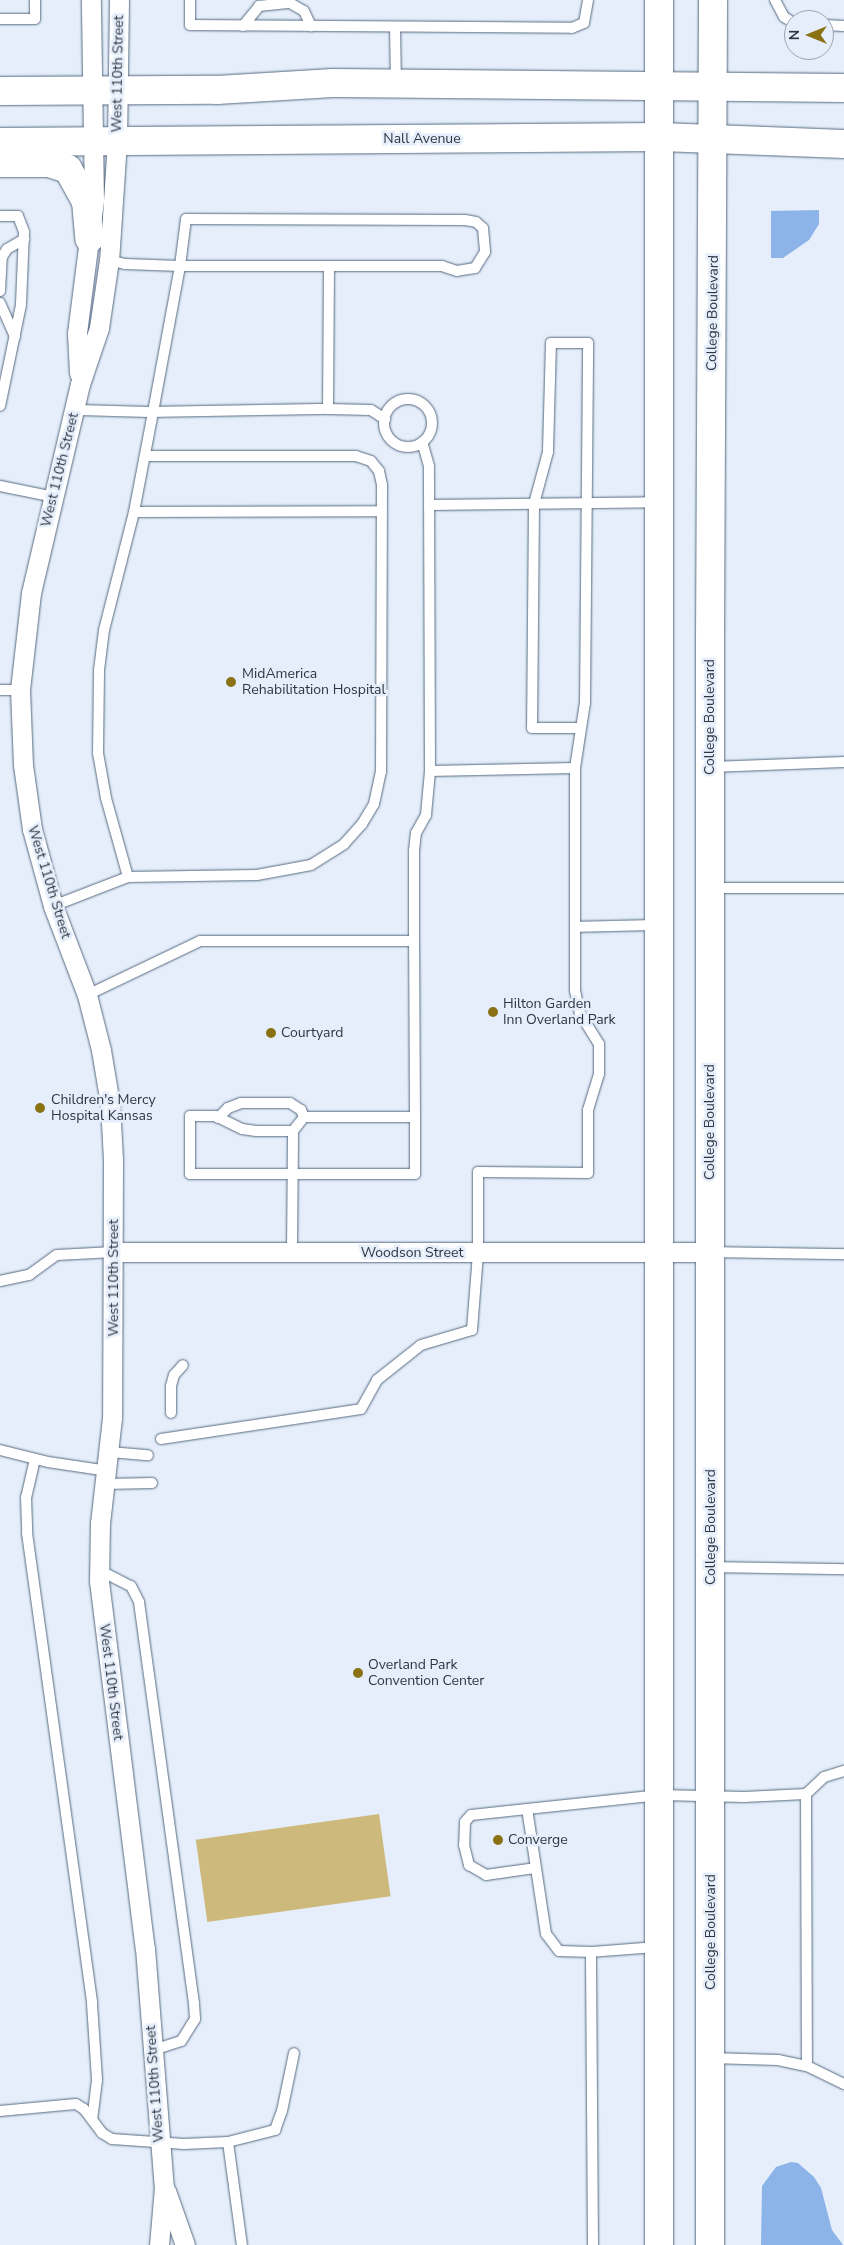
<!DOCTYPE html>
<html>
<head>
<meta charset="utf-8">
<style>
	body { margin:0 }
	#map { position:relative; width:844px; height:2245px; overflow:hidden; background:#e5eefa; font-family:"Nunito Sans",sans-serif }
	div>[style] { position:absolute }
	.green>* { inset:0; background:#cdb97b; transform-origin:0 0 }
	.water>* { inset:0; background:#8cb4e8 }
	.roads { filter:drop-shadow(0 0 1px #566982) drop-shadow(0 0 1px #566982) }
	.service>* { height:10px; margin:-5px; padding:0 5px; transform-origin:5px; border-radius:5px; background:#fff }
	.service>.ring { margin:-5px; padding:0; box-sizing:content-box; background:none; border:10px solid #fff; border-radius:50% }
	.minor>* { height:19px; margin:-9.5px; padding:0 9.5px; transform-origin:9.5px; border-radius:9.5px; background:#fff }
	.secondary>* { height:28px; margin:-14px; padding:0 14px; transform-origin:14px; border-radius:14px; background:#fff }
	.dots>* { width:14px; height:14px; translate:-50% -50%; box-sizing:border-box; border:2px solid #e5eefa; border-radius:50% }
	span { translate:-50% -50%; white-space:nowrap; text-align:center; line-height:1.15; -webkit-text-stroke:5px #e5eefa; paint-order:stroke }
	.street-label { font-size:14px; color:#2e3641 }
	.poi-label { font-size:14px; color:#2e3641 }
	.left { translate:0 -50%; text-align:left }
	.north { position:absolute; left:784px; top:10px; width:50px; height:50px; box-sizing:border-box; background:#e5eefa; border:1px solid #9ca4b0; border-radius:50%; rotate:270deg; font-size:14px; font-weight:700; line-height:20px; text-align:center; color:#2e3641 }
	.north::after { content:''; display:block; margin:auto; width:18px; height:22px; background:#8a7214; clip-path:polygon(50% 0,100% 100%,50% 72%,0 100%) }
</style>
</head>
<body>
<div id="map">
	<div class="green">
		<i style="left:379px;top:1814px;width:83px;height:185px;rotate:82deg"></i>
	</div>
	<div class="water">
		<i style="clip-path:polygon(819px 210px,819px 224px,809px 240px,783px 258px,771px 258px,771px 211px)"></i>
		<i style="clip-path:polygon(791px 2162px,798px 2163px,814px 2177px,821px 2188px,832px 2230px,843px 2245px,761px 2245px,762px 2186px,776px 2167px)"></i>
	</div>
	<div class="roads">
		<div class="service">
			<i style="left:190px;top:0;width:25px;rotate:90deg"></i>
			<i style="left:190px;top:25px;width:382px;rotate:0.4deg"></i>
			<i style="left:572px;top:28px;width:13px;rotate:-23deg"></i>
			<i style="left:584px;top:23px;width:23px;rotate:-80deg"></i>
			<i style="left:775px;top:0;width:19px;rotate:62deg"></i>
			<i style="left:784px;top:17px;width:12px;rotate:31deg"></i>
			<i style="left:0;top:19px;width:35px"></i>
			<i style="left:35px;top:19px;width:19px;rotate:-90deg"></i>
			<i style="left:824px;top:25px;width:20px;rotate:3deg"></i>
			<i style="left:243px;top:26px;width:26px;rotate:-51deg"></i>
			<i style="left:259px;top:6px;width:31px;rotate:-6deg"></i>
			<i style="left:290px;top:3px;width:16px;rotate:30deg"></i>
			<i style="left:304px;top:11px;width:17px;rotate:65deg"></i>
			<i style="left:395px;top:27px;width:56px;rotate:89deg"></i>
			<i style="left:0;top:216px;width:18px"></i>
			<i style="left:18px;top:216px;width:17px;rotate:69deg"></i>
			<i style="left:24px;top:232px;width:73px;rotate:92.4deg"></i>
			<i style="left:21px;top:305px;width:103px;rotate:101.7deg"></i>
			<i style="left:186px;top:219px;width:279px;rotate:0.2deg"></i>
			<i style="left:465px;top:220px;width:11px;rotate:10deg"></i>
			<i style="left:476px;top:222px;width:9px;rotate:41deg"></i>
			<i style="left:483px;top:228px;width:24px;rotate:85deg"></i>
			<i style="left:485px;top:252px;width:19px;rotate:122deg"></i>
			<i style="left:475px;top:268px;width:18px;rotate:171deg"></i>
			<i style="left:457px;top:271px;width:16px;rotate:-162deg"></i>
			<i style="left:442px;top:266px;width:262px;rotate:180deg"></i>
			<i style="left:180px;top:266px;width:47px;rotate:-82.7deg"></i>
			<i style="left:329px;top:267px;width:142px;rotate:90.4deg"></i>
			<i style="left:328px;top:409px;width:43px;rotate:1.3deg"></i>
			<i style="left:371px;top:410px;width:17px;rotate:33deg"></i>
			<i style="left:0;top:291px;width:34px;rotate:-87deg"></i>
			<i style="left:2px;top:257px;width:9px;rotate:-58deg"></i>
			<i style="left:7px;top:249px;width:20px;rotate:-30deg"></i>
			<i style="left:0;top:303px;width:37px;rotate:66deg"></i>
			<i class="ring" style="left:384px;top:399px;width:38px;height:38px"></i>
			<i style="left:74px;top:410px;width:79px;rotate:1.5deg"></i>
			<i style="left:153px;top:412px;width:148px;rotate:-79.5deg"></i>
			<i style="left:180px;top:266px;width:55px;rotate:-177.9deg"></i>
			<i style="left:125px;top:264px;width:16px;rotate:-166deg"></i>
			<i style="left:0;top:486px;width:55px;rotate:11.5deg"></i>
			<i style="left:429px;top:505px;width:230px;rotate:-0.7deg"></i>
			<i style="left:134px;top:512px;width:248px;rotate:-0.2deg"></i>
			<i style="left:0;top:690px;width:20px"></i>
			<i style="left:711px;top:767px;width:133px;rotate:-2.2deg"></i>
			<i style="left:430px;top:771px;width:145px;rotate:-1.2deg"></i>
			<i style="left:128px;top:877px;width:129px;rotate:-0.9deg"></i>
			<i style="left:257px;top:875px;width:55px;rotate:-10.5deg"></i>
			<i style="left:311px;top:865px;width:39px;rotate:-32deg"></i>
			<i style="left:344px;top:844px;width:27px;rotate:-48deg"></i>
			<i style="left:362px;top:824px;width:23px;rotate:-59deg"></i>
			<i style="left:374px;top:804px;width:33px;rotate:-78deg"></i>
			<i style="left:381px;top:772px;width:287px;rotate:-89.8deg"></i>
			<i style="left:382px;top:485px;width:14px;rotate:-102deg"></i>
			<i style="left:379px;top:471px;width:13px;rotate:-129deg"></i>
			<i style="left:371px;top:461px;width:16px;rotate:-162deg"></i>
			<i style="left:356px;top:456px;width:211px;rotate:180deg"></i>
			<i style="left:711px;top:888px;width:133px"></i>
			<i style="left:53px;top:906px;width:80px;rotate:-21.1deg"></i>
			<i style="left:128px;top:877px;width:82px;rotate:-105.6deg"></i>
			<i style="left:106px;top:798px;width:46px;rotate:-100.1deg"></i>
			<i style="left:98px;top:753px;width:83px;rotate:-89.3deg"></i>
			<i style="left:99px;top:670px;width:40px;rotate:-82.9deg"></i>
			<i style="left:104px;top:630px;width:122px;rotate:-75.7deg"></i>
			<i style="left:134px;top:512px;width:102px;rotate:-79.2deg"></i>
			<i style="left:153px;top:412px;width:175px;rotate:-1deg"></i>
			<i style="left:576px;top:927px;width:83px;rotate:-1.4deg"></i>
			<i style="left:87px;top:995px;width:125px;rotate:-25.5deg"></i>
			<i style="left:200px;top:941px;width:214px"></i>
			<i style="left:415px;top:1117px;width:111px;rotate:180deg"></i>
			<i style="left:304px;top:1117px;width:18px;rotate:128deg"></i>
			<i style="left:293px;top:1131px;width:37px;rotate:180deg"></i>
			<i style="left:256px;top:1131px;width:14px;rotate:-172deg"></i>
			<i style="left:242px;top:1129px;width:30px;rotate:-154deg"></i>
			<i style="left:215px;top:1116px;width:25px;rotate:180deg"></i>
			<i style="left:190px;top:1116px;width:58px;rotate:90deg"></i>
			<i style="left:190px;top:1174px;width:225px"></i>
			<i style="left:415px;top:1174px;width:57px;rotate:-90deg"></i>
			<i style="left:415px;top:1117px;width:176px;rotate:-90.3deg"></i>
			<i style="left:414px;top:941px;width:90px;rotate:-90deg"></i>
			<i style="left:414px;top:851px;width:18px;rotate:-84deg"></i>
			<i style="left:416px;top:833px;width:21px;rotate:-61deg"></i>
			<i style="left:426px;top:815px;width:44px;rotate:-84.8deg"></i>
			<i style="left:430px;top:771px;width:305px;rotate:-90.2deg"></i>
			<i style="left:429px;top:466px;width:25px;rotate:-106deg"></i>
			<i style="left:218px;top:1118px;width:14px;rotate:-45deg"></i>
			<i style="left:228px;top:1108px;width:14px;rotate:-21deg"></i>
			<i style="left:241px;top:1103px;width:49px"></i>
			<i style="left:290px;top:1103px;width:13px;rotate:32deg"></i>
			<i style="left:301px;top:1110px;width:8px;rotate:67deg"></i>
			<i style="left:292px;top:1252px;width:121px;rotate:-89.5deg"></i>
			<i style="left:711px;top:1252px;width:133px;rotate:0.9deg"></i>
			<i style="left:0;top:1281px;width:30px;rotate:-12deg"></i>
			<i style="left:29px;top:1275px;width:34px;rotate:-36deg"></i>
			<i style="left:57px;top:1255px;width:57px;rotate:-3deg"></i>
			<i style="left:171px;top:1413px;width:27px;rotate:-90deg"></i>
			<i style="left:171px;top:1386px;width:11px;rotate:-75deg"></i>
			<i style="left:174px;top:1375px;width:13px;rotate:-48deg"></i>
			<i style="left:161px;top:1439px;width:202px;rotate:-8.5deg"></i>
			<i style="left:361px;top:1409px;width:33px;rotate:-61deg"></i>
			<i style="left:377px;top:1380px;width:56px;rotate:-38.5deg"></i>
			<i style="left:421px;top:1345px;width:53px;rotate:-16.4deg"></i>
			<i style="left:472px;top:1330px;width:77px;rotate:-85.5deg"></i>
			<i style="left:478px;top:1253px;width:81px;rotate:-90deg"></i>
			<i style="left:478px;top:1172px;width:110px;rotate:0.5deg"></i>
			<i style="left:588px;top:1173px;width:63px;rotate:-90deg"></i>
			<i style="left:588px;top:1110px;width:38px;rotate:-73deg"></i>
			<i style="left:599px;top:1074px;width:30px;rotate:-90deg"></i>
			<i style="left:599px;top:1044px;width:36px;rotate:-122deg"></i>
			<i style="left:580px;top:1014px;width:24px;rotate:-102deg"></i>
			<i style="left:575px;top:991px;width:223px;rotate:-90deg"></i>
			<i style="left:575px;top:768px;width:66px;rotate:-81.3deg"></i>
			<i style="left:585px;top:703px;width:360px;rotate:-89.5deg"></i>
			<i style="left:588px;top:343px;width:37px;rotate:180deg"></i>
			<i style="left:551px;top:343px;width:109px;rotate:91.6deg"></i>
			<i style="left:548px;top:452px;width:54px;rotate:105.1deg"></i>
			<i style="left:534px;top:504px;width:224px;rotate:90.5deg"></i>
			<i style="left:532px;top:728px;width:49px"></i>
			<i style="left:0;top:1450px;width:49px;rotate:14deg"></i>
			<i style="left:48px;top:1462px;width:61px;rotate:8.5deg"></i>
			<i style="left:110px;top:1452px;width:38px;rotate:5deg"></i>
			<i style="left:35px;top:1459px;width:39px;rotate:103deg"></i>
			<i style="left:26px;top:1497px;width:36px;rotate:88deg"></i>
			<i style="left:27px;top:1533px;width:475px;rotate:82.1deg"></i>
			<i style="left:92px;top:2004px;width:76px;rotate:86.2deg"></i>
			<i style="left:97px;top:2080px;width:39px;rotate:97deg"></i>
			<i style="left:106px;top:1484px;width:46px;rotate:-1.2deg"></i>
			<i style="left:711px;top:1567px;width:133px;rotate:0.9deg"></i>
			<i style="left:99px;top:1570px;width:36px;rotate:27deg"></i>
			<i style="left:131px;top:1586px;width:18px;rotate:63deg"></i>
			<i style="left:139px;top:1602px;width:406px;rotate:82.2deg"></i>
			<i style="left:194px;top:2004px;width:15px;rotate:86deg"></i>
			<i style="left:195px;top:2019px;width:26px;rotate:122deg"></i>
			<i style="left:181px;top:2041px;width:29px;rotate:162deg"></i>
			<i style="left:806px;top:1794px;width:272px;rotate:89.8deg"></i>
			<i style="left:527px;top:1809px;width:56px;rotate:173.9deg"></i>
			<i style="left:471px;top:1815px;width:9px;rotate:131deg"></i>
			<i style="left:465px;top:1822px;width:23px;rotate:92deg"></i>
			<i style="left:464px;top:1845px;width:21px;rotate:76deg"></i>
			<i style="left:469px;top:1865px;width:20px;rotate:30deg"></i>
			<i style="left:486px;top:1875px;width:49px;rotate:-8.1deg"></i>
			<i style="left:591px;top:1952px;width:32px;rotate:-178deg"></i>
			<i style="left:559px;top:1951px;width:21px;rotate:-127deg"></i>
			<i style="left:546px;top:1934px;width:126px;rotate:-98.6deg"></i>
			<i style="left:527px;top:1809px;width:134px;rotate:-6deg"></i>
			<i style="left:660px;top:1795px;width:84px;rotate:1.4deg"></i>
			<i style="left:744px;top:1797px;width:62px;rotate:-2.8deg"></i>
			<i style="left:806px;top:1794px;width:25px;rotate:-43deg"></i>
			<i style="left:824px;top:1777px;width:21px;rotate:-17deg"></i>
			<i style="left:710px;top:2058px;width:68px;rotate:1.7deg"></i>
			<i style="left:778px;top:2060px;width:30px;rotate:12deg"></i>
			<i style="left:807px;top:2066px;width:41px;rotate:25.9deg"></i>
			<i style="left:0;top:2111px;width:76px;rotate:-5.3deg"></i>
			<i style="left:76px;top:2104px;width:9px;rotate:32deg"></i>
			<i style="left:84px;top:2109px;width:30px;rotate:53deg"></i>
			<i style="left:102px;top:2133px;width:12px;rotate:31deg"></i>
			<i style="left:112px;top:2139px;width:72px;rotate:4deg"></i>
			<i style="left:184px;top:2144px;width:44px;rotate:-2.6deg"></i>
			<i style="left:228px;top:2142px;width:104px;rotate:82.3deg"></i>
			<i style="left:228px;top:2142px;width:49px;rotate:-14.3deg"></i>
			<i style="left:275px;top:2130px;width:20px;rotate:-70deg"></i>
			<i style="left:282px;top:2111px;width:59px;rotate:-78.3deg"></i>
			<i style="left:593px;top:2245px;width:293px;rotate:-90.4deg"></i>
			<i style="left:591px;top:1952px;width:67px;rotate:-4.3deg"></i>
		</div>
		<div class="minor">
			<i style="left:119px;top:0;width:141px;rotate:90.8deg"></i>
			<i style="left:117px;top:141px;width:119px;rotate:93.8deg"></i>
			<i style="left:109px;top:260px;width:69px;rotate:98.4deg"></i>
			<i style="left:99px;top:328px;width:59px;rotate:108.7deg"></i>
			<i style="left:80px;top:384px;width:215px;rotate:103.2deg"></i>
			<i style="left:31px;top:593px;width:98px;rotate:96.5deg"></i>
			<i style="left:20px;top:690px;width:75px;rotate:87.7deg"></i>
			<i style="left:23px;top:765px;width:65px;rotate:82deg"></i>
			<i style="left:32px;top:829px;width:80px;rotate:74.7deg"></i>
			<i style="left:53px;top:906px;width:95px;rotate:69.1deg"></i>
			<i style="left:87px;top:995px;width:57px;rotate:75.7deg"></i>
			<i style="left:101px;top:1050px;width:55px;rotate:80.5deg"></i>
			<i style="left:110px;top:1104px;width:56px;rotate:86.9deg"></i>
			<i style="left:113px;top:1160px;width:258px;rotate:90.2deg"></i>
			<i style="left:112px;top:1418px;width:106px;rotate:96.5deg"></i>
			<i style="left:100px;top:1523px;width:58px;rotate:91deg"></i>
			<i style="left:99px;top:1581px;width:370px;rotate:82.9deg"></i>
			<i style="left:145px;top:1948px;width:240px;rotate:85.5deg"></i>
			<i style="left:164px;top:2187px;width:58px;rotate:94.9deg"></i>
			<i style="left:79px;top:373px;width:40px;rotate:-92.9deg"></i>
			<i style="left:77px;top:333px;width:134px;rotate:-82.7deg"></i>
			<i style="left:94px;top:200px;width:200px;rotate:-90.9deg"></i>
			<i style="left:114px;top:1252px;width:596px"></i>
			<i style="left:166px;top:2191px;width:57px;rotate:70.6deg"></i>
		</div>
		<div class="secondary">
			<i style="left:0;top:91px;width:217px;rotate:-0.3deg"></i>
			<i style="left:217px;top:90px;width:116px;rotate:-3.5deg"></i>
			<i style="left:333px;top:83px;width:511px;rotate:0.56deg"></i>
			<i style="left:0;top:142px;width:661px;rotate:-0.43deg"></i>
			<i style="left:661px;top:137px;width:183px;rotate:2.2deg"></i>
			<i style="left:0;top:163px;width:49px"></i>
			<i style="left:49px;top:163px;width:20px;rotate:18deg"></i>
			<i style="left:68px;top:169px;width:37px;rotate:61deg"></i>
			<i style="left:86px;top:201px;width:38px;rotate:85deg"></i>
			<i style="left:659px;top:2245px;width:2245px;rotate:-90deg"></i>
			<i style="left:710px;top:2245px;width:1603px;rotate:-90deg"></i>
			<i style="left:710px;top:642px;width:642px;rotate:-89.73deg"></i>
		</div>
	</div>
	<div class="dots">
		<i style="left:231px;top:682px;background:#8a7214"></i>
		<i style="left:493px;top:1012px;background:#8a7214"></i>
		<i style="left:271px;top:1033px;background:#8a7214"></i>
		<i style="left:40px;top:1108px;background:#8a7214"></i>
		<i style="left:358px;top:1673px;background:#8a7214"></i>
		<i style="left:498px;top:1840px;background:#8a7214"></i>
	</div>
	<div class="street-label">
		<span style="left:118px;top:74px;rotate:-89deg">West 110th Street</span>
		<span style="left:422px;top:139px">Nall Avenue</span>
		<span style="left:713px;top:313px;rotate:-89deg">College Boulevard</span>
		<span style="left:60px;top:470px;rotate:-76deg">West 110th Street</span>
		<span style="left:710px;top:717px;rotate:-90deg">College Boulevard</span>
		<span style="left:49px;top:882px;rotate:73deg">West 110th Street</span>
		<span style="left:710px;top:1122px;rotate:-90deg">College Boulevard</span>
		<span style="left:412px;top:1253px">Woodson Street</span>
		<span style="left:114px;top:1278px;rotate:-90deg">West 110th Street</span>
		<span style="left:711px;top:1527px;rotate:-90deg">College Boulevard</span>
		<span style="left:111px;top:1682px;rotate:83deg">West 110th Street</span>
		<span style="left:711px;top:1932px;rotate:-90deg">College Boulevard</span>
		<span style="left:155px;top:2084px;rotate:-94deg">West 110th Street</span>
	</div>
	<div class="poi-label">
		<span class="left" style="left:242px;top:682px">MidAmerica<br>Rehabilitation Hospital</span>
		<span class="left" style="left:503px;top:1012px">Hilton Garden<br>Inn Overland Park</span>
		<span class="left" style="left:281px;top:1033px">Courtyard</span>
		<span class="left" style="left:51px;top:1108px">Children's Mercy<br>Hospital Kansas</span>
		<span class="left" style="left:368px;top:1673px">Overland Park<br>Convention Center</span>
		<span class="left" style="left:508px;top:1840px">Converge</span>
	</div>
	<div class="north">N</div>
</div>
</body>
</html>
